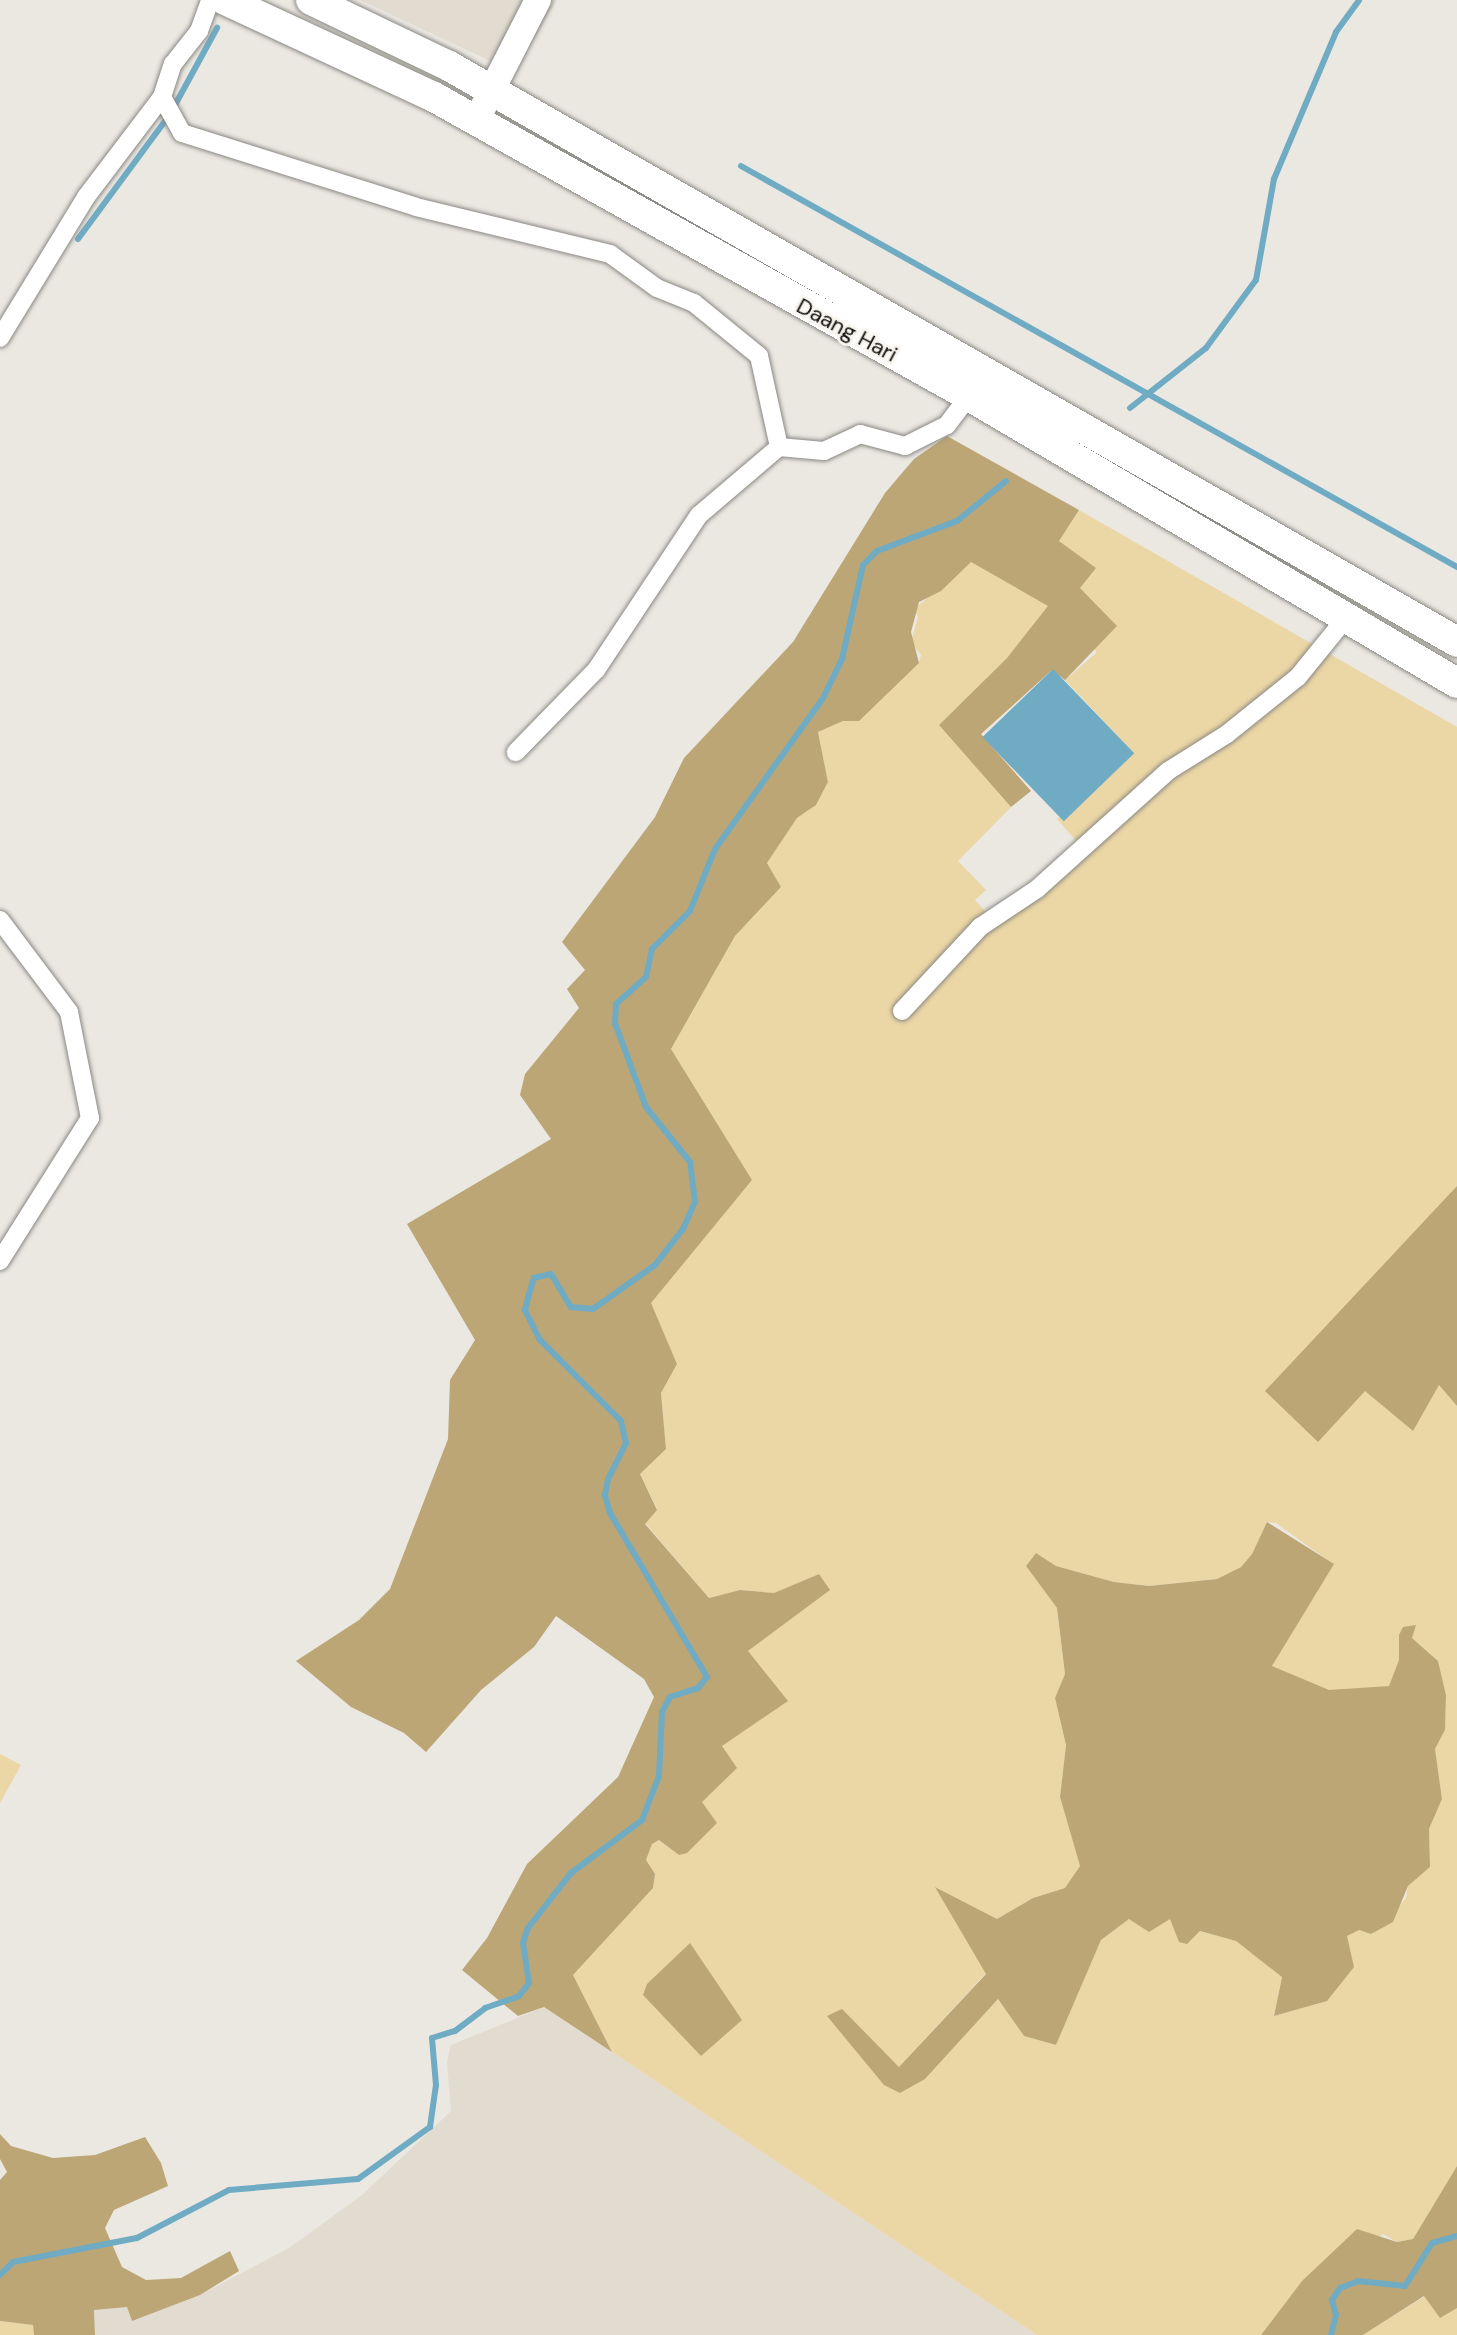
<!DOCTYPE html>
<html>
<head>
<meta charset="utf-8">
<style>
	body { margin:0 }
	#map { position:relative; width:1457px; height:2335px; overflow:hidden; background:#ebe8e2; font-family:"DM Sans",sans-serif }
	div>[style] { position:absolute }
	.built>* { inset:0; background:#e2dcd0 }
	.green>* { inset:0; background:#ebd6a5 }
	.forest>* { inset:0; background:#bca675 }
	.water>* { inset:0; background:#70abc4; transform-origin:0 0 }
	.stream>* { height:6px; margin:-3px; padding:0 3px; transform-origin:3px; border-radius:3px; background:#70abc4 }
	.roads { filter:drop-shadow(0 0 2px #8a8883) drop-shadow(0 0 2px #8a8883) }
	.street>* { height:18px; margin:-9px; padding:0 9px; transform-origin:9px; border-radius:9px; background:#fff }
	.secondary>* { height:26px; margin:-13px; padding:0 13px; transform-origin:13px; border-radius:13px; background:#fff }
	.primary>* { height:30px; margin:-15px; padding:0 15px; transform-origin:15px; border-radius:15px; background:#fff }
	span { translate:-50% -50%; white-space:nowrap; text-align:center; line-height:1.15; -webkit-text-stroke:6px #f8f5f0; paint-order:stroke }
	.street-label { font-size:22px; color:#0f0e0c }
</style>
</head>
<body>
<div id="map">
	<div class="built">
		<i style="clip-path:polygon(360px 0,557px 0,514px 72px)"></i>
		<i style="clip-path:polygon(544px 2007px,1037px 2335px,95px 2335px,94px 2310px,127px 2306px,132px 2321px,200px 2295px,289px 2248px,362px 2195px,451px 2111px,447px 2062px,451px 2045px)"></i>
	</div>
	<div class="green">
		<i style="clip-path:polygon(evenodd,1079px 510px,1457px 727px,1457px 1186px,1396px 1254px,1365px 1391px,1412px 1430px,1439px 1385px,1457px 1406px,1457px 2166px,1413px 2239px,1397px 2242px,1383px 2234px,1302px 2281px,1261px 2335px,1037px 2335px,612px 2052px,573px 1975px,653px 1888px,655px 1874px,646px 1860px,652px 1844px,659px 1840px,679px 1855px,721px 1746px,748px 1652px,819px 1574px,774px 1593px,740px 1590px,709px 1598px,645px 1523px,657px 1509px,640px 1474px,666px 1449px,661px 1393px,677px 1364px,650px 1303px,752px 1180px,671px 1049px,735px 936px,781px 887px,767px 863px,797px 818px,816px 805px,828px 782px,818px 732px,843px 721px,919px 663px,921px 655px,911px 642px,918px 617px,914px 609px,971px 562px,1049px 606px,1007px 658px,939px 725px,1011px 807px,958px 861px,986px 890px,975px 900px,990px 917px,1079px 844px,1057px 819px,1134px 753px,1065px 680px,1096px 653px,1080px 588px,1095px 568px,1059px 541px,1079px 510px,1267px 1522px,1276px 1523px,1333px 1564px,1272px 1666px,1329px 1691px,1390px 1686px,1399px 1660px,1399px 1635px,1412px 1638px,1438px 1661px,1446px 1695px,1445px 1730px,1435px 1749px,1442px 1799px,1429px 1829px,1430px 1867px,1408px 1886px,1406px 1898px,1385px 1923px,1372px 1934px,1359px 1930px,1347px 1936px,1327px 2001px,1274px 2016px,1282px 1976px,1236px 1941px,1200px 1931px,1187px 1944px,1170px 1918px,1129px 1919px,1101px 1940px,1056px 2045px,1024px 2036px,998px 1999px,925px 2079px,884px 2085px,842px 2010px,899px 2067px,986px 1973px,937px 1888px,997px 1919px,1033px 1898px,1065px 1888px,1080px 1866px,1060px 1797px,1066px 1745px,1055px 1698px,1065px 1674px,1057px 1608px,1026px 1566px,1036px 1553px,1056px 1566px,1114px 1582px,1149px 1586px,1217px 1579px,1241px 1567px,1252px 1554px,1267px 1522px)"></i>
		<i style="clip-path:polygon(0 1754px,21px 1765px,0 1803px)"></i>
		<i style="clip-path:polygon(1425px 2296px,1457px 2308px,1457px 2335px,1363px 2335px)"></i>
		<i style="clip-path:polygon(0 2321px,33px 2325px,34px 2335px,0 2335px)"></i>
	</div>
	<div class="forest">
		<i style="clip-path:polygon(947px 436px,1079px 510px,1059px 541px,1096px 568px,1080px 588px,1117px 626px,1065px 680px,1052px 670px,981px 734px,1031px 791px,1011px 807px,939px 725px,1007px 658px,1048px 606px,971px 562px,941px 591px,919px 602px,911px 632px,919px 663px,859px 721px,843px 721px,818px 732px,828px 782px,816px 805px,797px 818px,767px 863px,781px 887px,735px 936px,671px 1049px,752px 1180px,651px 1303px,677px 1364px,661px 1393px,666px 1449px,640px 1474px,657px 1510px,645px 1524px,709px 1598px,740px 1590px,774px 1593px,819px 1574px,830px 1590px,748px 1651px,788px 1701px,722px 1746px,737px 1768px,702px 1802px,717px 1823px,687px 1853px,679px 1855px,659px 1840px,652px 1844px,646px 1860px,655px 1874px,653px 1888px,573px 1975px,612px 2052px,544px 2007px,518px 2016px,462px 1970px,487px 1938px,527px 1864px,618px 1777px,654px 1697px,644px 1679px,556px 1616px,534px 1647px,481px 1690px,426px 1752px,404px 1733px,351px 1707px,296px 1661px,359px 1620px,390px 1589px,448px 1439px,450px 1380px,475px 1340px,407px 1224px,551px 1139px,520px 1095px,525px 1074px,579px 1008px,567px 989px,585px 970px,562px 942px,655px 817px,684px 758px,793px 642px,885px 493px,914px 459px)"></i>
		<i style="clip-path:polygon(1457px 1186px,1457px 1406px,1439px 1385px,1413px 1431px,1365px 1391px,1318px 1442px,1265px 1391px)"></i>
		<i style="clip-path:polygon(1267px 1522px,1334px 1564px,1272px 1666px,1329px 1690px,1389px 1686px,1399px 1660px,1399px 1635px,1403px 1627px,1416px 1625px,1412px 1638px,1438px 1661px,1446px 1695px,1445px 1730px,1435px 1749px,1442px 1799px,1429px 1829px,1430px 1867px,1408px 1886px,1393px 1922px,1371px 1934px,1359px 1930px,1347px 1936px,1354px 1967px,1327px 2001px,1274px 2016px,1282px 1977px,1236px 1941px,1200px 1931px,1187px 1944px,1179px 1942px,1170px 1919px,1149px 1932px,1129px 1919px,1101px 1940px,1056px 2045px,1024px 2036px,998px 1999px,925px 2079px,900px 2093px,884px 2085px,827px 2016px,842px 2009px,899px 2067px,986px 1974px,935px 1887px,997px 1919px,1033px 1898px,1065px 1888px,1080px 1866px,1060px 1797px,1066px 1745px,1055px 1698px,1065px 1674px,1057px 1608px,1026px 1566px,1036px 1553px,1056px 1566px,1114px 1582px,1149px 1586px,1217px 1579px,1241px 1567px,1252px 1554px)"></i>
		<i style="clip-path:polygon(690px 1943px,742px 2020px,701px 2056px,643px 1995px,647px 1984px)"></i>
		<i style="clip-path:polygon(0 2134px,11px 2146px,53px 2158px,95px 2155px,145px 2137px,161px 2163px,168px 2186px,114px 2210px,105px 2228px,122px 2267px,146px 2280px,181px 2278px,230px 2251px,239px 2271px,200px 2295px,132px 2321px,127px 2307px,94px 2310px,95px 2335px,34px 2335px,33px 2325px,0 2321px,0 2180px,7px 2172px,0 2159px)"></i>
		<i style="clip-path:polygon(1457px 2166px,1457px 2308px,1440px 2318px,1424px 2296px,1363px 2335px,1261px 2335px,1302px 2281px,1357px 2229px,1397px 2242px,1413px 2239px)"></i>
	</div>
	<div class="water">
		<i style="left:1053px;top:669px;width:117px;height:98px;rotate:46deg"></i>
	</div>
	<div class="stream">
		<i style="left:175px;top:105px;width:88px;rotate:-61.4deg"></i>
		<i style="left:741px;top:166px;width:821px;rotate:29.25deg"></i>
		<i style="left:78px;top:239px;width:147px;rotate:-53.6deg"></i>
		<i style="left:1130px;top:408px;width:97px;rotate:-38.3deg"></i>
		<i style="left:1206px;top:348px;width:84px;rotate:-53.7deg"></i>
		<i style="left:1256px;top:280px;width:103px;rotate:-79.9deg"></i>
		<i style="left:1274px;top:179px;width:160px;rotate:-67.1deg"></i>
		<i style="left:1336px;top:32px;width:39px;rotate:-54deg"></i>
		<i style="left:0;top:2275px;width:18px;rotate:-45deg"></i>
		<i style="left:13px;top:2262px;width:126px;rotate:-11deg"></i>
		<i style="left:137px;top:2238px;width:104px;rotate:-27.6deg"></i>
		<i style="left:229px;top:2190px;width:129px;rotate:-4.9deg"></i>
		<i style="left:358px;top:2179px;width:89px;rotate:-35.8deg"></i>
		<i style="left:430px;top:2127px;width:42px;rotate:-81.9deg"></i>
		<i style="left:436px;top:2085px;width:47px;rotate:-94.9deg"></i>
		<i style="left:432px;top:2038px;width:24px;rotate:-17deg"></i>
		<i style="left:455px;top:2031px;width:38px;rotate:-37deg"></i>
		<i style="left:485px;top:2008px;width:36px;rotate:-19deg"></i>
		<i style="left:519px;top:1996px;width:16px;rotate:-52deg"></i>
		<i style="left:529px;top:1983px;width:40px;rotate:-98.5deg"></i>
		<i style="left:523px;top:1943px;width:16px;rotate:-72deg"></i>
		<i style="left:528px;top:1928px;width:70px;rotate:-52deg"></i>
		<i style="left:571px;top:1873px;width:89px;rotate:-36.7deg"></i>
		<i style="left:642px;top:1820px;width:47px;rotate:-68.9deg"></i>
		<i style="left:659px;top:1776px;width:64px;rotate:-87.3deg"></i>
		<i style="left:662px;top:1712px;width:17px;rotate:-62deg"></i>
		<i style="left:670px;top:1697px;width:29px;rotate:-18deg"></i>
		<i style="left:698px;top:1688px;width:14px;rotate:-51deg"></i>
		<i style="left:707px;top:1677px;width:191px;rotate:-120.6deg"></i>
		<i style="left:610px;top:1513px;width:19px;rotate:-106deg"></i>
		<i style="left:605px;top:1495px;width:16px;rotate:-79deg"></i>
		<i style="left:608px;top:1479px;width:40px;rotate:-63.4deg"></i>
		<i style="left:626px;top:1443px;width:23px;rotate:-103deg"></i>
		<i style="left:621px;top:1421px;width:115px;rotate:-135deg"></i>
		<i style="left:540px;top:1340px;width:34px;rotate:-117deg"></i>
		<i style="left:525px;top:1310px;width:16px;rotate:-76deg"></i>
		<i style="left:529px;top:1294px;width:17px;rotate:-73deg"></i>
		<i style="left:534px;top:1278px;width:17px;rotate:-13deg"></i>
		<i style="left:551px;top:1274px;width:39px;rotate:59deg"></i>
		<i style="left:571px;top:1307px;width:22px;rotate:5deg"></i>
		<i style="left:593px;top:1309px;width:76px;rotate:-35.4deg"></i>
		<i style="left:655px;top:1265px;width:46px;rotate:-52.1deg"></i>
		<i style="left:683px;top:1229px;width:30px;rotate:-66deg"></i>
		<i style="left:695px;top:1202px;width:40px;rotate:-97.1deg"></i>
		<i style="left:690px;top:1162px;width:70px;rotate:-128.7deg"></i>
		<i style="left:646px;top:1107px;width:90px;rotate:-110.3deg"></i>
		<i style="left:615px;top:1023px;width:19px;rotate:-87deg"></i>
		<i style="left:616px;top:1004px;width:40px;rotate:-42deg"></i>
		<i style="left:646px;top:977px;width:29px;rotate:-78deg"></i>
		<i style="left:652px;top:949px;width:54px;rotate:-45deg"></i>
		<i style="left:690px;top:911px;width:67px;rotate:-68deg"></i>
		<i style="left:715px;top:849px;width:186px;rotate:-54.4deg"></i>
		<i style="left:823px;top:698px;width:43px;rotate:-64deg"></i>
		<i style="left:842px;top:659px;width:96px;rotate:-77.4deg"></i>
		<i style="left:863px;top:565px;width:20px;rotate:-45deg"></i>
		<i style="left:877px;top:551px;width:85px;rotate:-20.6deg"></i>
		<i style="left:957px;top:521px;width:63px;rotate:-39.2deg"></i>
		<i style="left:1331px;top:2335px;width:21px;rotate:-76deg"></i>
		<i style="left:1336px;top:2315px;width:16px;rotate:-105deg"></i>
		<i style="left:1332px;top:2300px;width:14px;rotate:-56deg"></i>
		<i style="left:1340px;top:2288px;width:19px;rotate:-21deg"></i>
		<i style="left:1358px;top:2281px;width:47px;rotate:6.1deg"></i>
		<i style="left:1405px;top:2286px;width:51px;rotate:-57.9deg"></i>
		<i style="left:1432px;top:2243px;width:26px;rotate:-16deg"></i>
	</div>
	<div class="roads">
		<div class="street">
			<i style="left:162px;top:97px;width:41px;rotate:60.9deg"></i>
			<i style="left:182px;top:133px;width:245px;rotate:17.5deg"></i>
			<i style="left:416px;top:207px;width:200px;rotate:13.6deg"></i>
			<i style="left:610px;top:254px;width:58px;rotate:35.9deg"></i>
			<i style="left:657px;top:288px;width:40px;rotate:22deg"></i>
			<i style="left:694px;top:303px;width:84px;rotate:39.2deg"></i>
			<i style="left:759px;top:356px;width:93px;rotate:77.6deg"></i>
			<i style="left:779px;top:447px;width:105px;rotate:139.6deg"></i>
			<i style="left:699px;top:515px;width:186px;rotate:123.6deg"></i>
			<i style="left:596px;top:670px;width:115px;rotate:134.3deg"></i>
			<i style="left:0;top:338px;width:165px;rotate:-58.6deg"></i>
			<i style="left:86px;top:197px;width:126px;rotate:-52.8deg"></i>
			<i style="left:162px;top:97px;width:35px;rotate:-72deg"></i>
			<i style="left:173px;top:64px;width:42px;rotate:-51.8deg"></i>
			<i style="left:199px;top:31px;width:33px;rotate:-70deg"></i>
			<i style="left:779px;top:447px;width:45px;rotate:5.1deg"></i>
			<i style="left:824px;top:451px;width:40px;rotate:-25deg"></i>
			<i style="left:860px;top:434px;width:47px;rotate:14.9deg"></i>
			<i style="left:905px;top:446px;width:47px;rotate:-26.6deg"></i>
			<i style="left:947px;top:425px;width:36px;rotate:-53deg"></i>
			<i style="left:0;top:920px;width:115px;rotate:53.1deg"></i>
			<i style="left:69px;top:1012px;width:108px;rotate:78.8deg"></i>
			<i style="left:90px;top:1118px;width:169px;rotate:122.2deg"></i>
			<i style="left:902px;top:1011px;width:115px;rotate:-47.1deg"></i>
			<i style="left:980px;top:927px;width:69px;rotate:-33.7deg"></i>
			<i style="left:1037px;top:889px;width:176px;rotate:-42deg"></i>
			<i style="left:1168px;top:771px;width:70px;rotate:-32.1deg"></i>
			<i style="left:1227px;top:734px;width:91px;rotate:-38.8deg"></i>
			<i style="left:1298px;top:677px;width:76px;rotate:-50.9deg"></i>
		</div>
		<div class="secondary">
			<i style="left:476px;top:121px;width:136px;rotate:-62.9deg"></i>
		</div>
		<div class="primary">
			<i style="left:225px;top:0;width:230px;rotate:24.9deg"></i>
			<i style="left:434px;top:97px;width:613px;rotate:29.2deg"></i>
			<i style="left:969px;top:396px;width:566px;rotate:30.46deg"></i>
			<i style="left:311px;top:0;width:153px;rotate:25.6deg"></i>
			<i style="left:449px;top:66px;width:1161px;rotate:29.74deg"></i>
		</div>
	</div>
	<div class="street-label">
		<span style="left:847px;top:330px;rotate:28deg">Daang Hari</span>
	</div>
</div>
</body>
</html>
